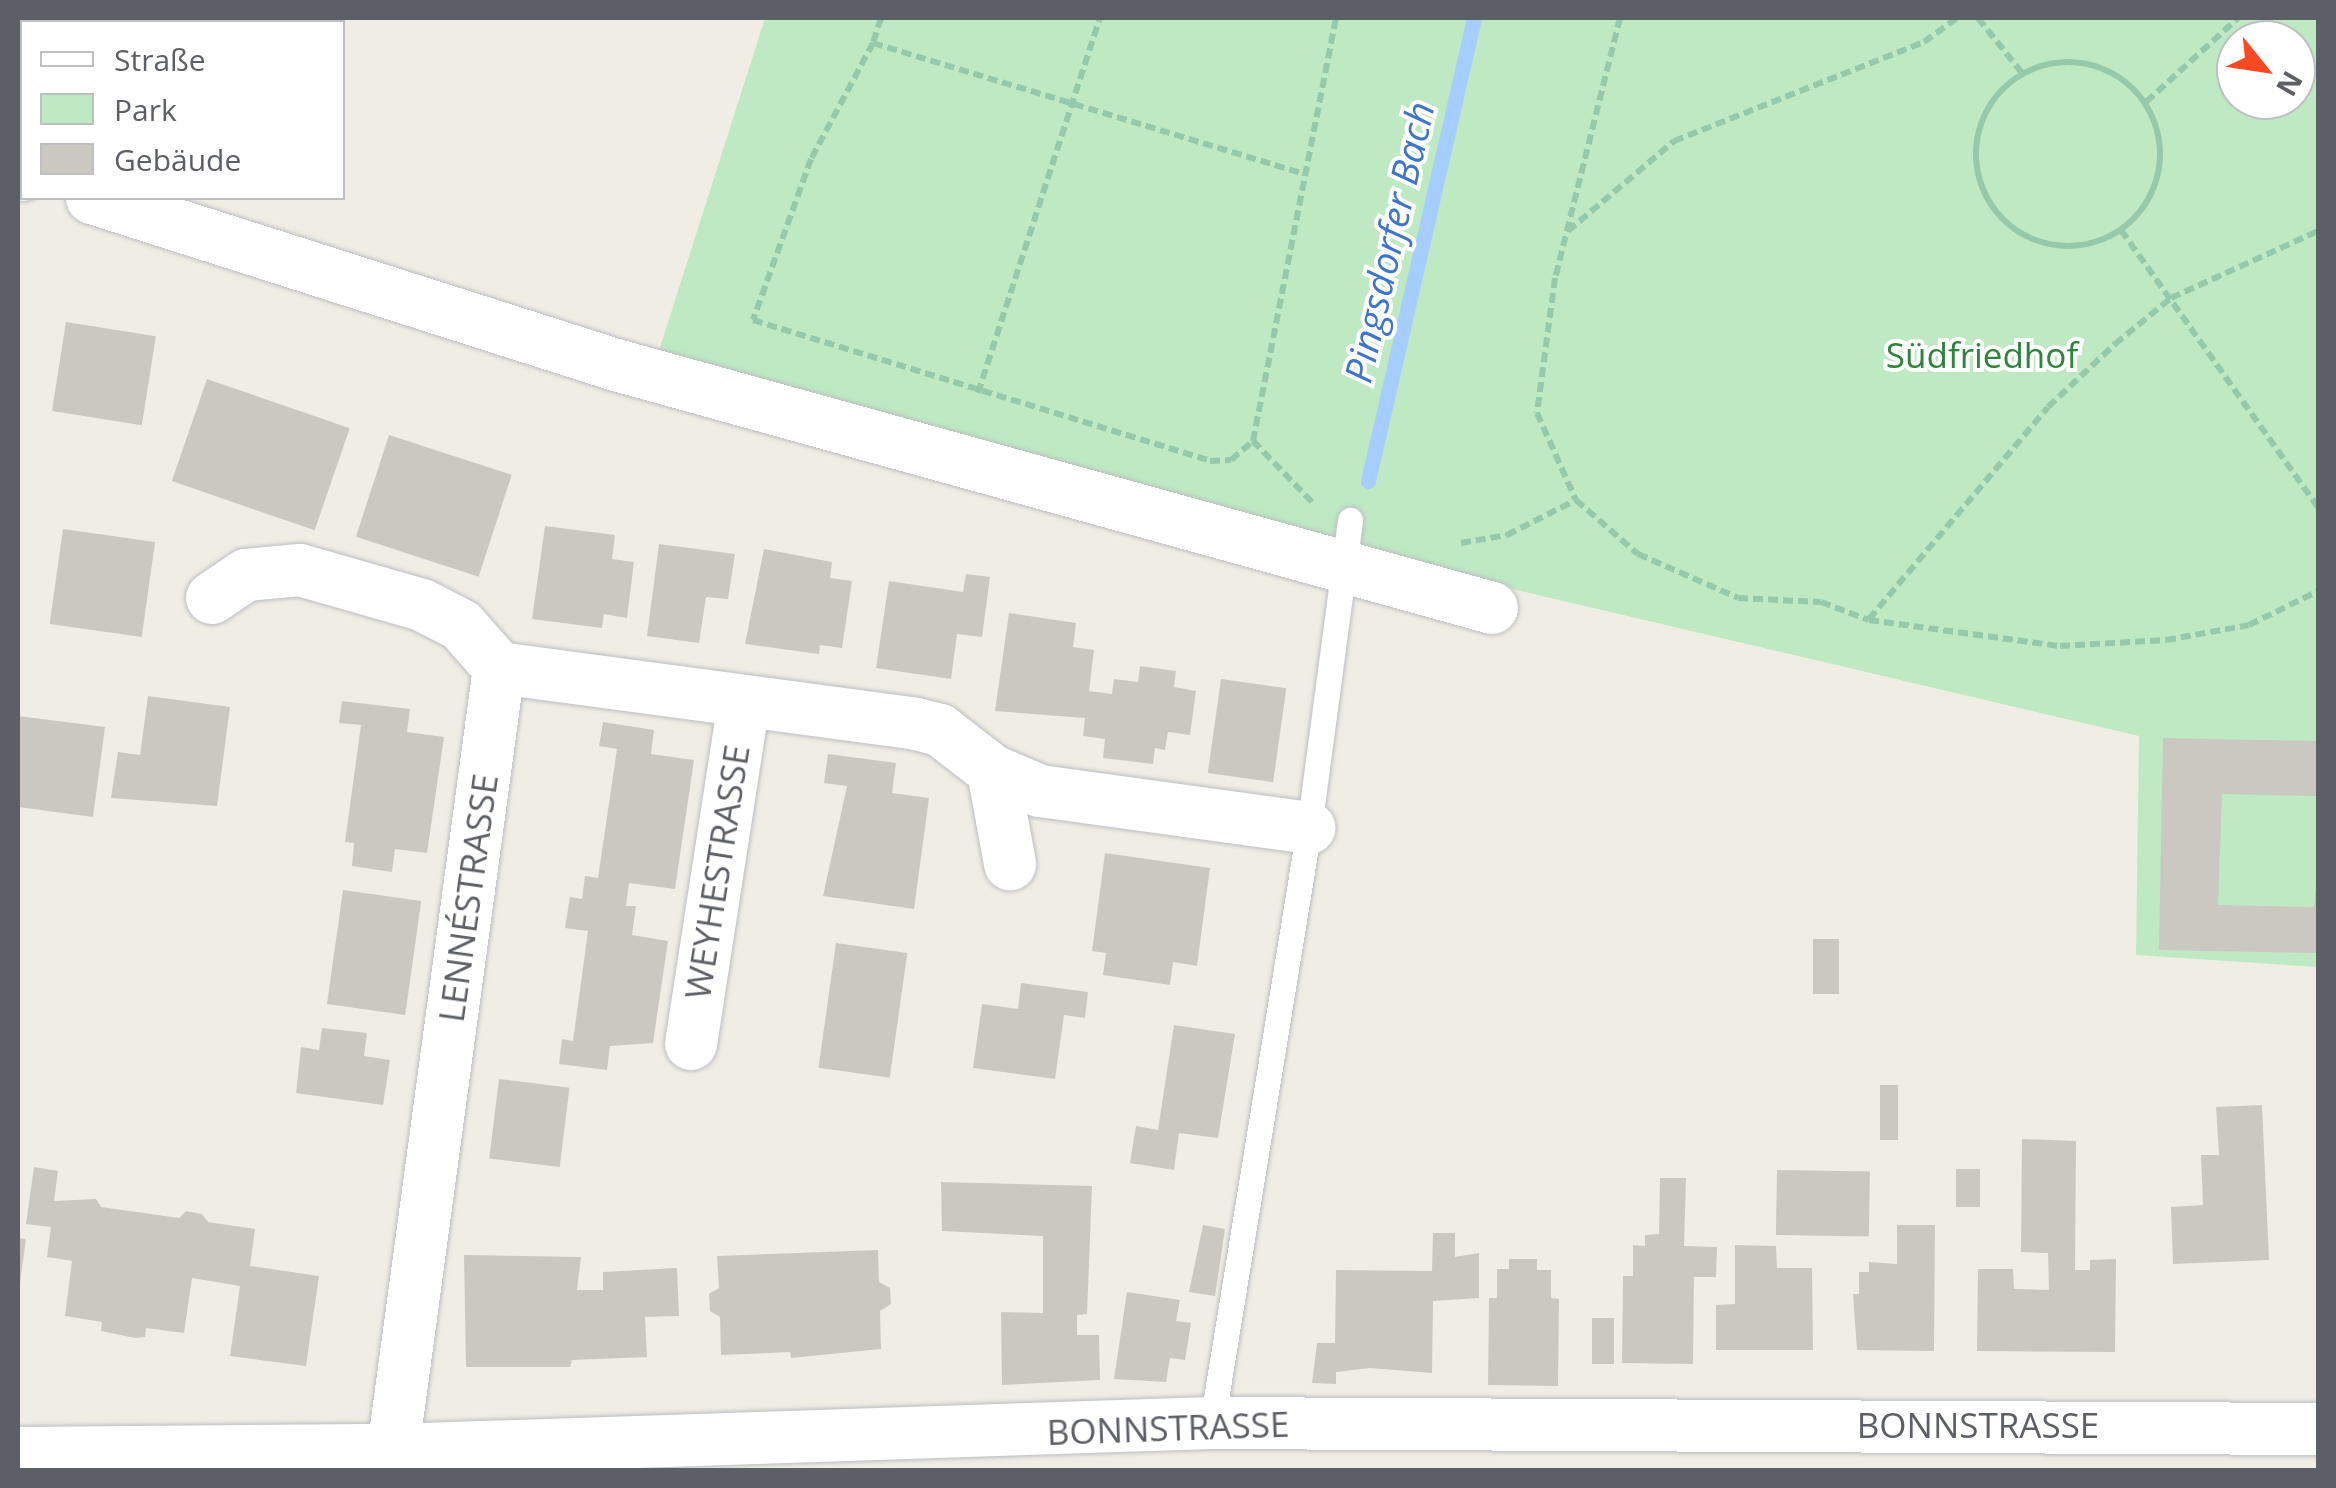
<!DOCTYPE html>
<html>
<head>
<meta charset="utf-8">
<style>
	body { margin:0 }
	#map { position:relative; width:2336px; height:1488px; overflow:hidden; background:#f0eee4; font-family:"Open Sans",sans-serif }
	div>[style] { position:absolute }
	.green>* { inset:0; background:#bee9c3 }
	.stream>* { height:15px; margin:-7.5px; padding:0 7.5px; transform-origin:7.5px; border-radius:7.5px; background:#a5ceff }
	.building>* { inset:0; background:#cbc8c1; transform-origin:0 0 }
	.path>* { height:6px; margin-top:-3px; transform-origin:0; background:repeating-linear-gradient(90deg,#95c9a9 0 10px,transparent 0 15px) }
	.path>.ring { margin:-3px; padding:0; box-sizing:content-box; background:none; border:6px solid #95c9a9; border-radius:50% }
	.roads { filter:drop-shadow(0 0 2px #bcbdc4) drop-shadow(0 0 2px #bcbdc4) }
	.service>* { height:25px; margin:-12.5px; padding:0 12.5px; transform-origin:12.5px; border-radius:12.5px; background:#fff }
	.minor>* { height:52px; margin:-26px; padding:0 26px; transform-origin:26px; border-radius:26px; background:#fff }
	span { translate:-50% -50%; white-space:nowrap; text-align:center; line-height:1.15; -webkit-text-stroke:8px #fff; paint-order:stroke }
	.park-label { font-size:35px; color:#2d843a }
	.street-label { font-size:35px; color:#5c5f66 }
	.water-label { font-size:38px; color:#3c74ce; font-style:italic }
	.frame { position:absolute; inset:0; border:20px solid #5c5f66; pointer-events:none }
	.legend { position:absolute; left:20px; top:20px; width:325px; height:180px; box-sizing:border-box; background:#fff; border:2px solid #bebfc2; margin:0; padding:12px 18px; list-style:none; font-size:30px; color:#5c5f66 }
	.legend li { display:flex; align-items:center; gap:20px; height:50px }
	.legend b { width:50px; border:2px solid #bebfc2 }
	.north { position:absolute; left:2216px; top:20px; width:100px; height:100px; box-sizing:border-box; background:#fff; border:2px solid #bebfc2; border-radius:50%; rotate:120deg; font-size:28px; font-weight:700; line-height:40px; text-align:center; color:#5c5f66 }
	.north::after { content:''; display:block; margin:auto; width:35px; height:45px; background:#f84922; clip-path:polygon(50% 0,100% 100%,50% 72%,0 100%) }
</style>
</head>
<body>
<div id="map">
	<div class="green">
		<i style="clip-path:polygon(evenodd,765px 18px,2318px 18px,2318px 967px,2136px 955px,2139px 736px,1350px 551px,656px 360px,765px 18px,2236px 40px,2296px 40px,2296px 100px,2236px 100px,2236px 40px)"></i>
	</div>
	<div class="stream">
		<i style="left:1368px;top:481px;width:475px;rotate:-77.1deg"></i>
	</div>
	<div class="building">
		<i style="clip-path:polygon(60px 18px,179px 18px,193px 21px,59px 22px)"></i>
		<i style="left:66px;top:322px;width:91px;height:90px;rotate:9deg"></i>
		<i style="left:207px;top:379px;width:151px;height:108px;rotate:19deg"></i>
		<i style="left:389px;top:435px;width:129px;height:107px;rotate:18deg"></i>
		<i style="clip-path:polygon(545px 526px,615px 535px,612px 559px,634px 562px,627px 618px,604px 614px,602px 628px,532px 619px)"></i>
		<i style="left:63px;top:529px;width:93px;height:96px;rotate:8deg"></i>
		<i style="clip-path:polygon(659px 544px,735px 554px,728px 599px,706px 597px,699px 643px,647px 636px)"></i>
		<i style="clip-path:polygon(764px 549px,832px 562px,830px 578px,852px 581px,842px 648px,820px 645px,819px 654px,745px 644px)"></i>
		<i style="clip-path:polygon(966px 574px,990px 577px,982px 637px,957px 634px,951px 679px,876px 668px,889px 581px,963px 592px)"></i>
		<i style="clip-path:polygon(1009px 613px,1076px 623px,1073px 647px,1094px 650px,1089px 691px,1112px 694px,1114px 679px,1138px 682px,1140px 666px,1176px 671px,1174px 687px,1196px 691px,1190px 735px,1168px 732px,1165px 750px,1155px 748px,1153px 764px,1103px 758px,1105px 739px,1083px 736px,1085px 718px,995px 711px)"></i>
		<i style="left:1221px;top:679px;width:66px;height:95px;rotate:8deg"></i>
		<i style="clip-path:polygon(148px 696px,230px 707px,217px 806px,111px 798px,118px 752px,140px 755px)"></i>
		<i style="clip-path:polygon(342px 701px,410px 709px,407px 732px,444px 737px,427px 853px,395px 849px,392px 872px,352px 866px,354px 843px,345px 842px,361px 725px,339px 723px)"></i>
		<i style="clip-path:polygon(18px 716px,105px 727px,93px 817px,18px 807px)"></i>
		<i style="clip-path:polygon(603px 722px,654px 730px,651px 754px,694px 760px,675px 889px,629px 883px,626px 906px,636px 906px,632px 935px,668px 941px,653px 1043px,610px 1046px,607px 1070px,559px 1064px,562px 1039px,573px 1041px,588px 931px,565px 928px,570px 897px,582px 899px,585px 876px,598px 878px,617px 749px,599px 746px)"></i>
		<i style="clip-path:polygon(2163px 738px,2318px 741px,2318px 796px,2222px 794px,2218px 905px,2314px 907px,2318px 860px,2318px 953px,2159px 950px)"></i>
		<i style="clip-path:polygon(828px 754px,896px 763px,892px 793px,929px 798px,914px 909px,823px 896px,847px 786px,824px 783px)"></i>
		<i style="clip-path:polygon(1105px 853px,1210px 868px,1197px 966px,1173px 962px,1170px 985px,1103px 975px,1106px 953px,1092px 951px)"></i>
		<i style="left:343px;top:890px;width:79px;height:115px;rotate:8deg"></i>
		<i style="left:1813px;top:939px;width:26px;height:55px"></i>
		<i style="left:836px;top:943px;width:72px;height:126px;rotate:8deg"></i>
		<i style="clip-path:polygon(1021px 983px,1088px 992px,1085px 1018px,1064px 1015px,1055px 1079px,973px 1068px,982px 1004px,1018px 1009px)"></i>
		<i style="clip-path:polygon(1174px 1025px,1235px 1034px,1218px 1138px,1179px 1133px,1174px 1170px,1130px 1163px,1136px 1126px,1158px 1130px)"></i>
		<i style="clip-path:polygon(322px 1028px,367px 1033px,364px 1056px,390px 1060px,383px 1105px,296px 1093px,301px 1047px,319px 1050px)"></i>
		<i style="left:499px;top:1079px;width:71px;height:80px;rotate:7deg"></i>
		<i style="left:1880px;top:1085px;width:18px;height:55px"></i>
		<i style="clip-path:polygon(2262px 1105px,2269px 1260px,2173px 1264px,2171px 1207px,2203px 1205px,2201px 1155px,2219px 1155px,2216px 1107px)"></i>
		<i style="clip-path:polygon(2022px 1139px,2076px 1141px,2075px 1270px,2090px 1270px,2090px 1260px,2116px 1259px,2115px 1352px,1977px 1351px,1978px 1269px,2013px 1269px,2014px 1289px,2049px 1290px,2048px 1253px,2021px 1252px)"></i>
		<i style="clip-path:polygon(34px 1167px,58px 1171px,54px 1201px,96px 1199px,101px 1207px,179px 1218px,186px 1211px,202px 1214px,208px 1222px,255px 1229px,250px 1266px,319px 1276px,306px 1366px,230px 1356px,240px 1286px,192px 1278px,184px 1333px,146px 1328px,145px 1337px,135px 1338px,101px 1331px,102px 1322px,65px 1316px,72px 1261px,47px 1257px,51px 1227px,26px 1224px)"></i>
		<i style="left:1956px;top:1169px;width:24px;height:38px"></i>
		<i style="left:1777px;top:1170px;width:93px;height:65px;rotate:1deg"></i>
		<i style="clip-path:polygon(1660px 1178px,1686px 1178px,1684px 1246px,1717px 1247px,1716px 1277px,1694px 1277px,1693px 1364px,1622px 1363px,1623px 1276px,1633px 1276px,1633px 1245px,1645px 1246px,1645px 1235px,1659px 1234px)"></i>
		<i style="clip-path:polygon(941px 1182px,1092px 1186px,1087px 1314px,1077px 1315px,1077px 1335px,1099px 1335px,1100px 1380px,1002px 1385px,1001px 1312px,1043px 1313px,1043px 1236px,942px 1231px)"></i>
		<i style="clip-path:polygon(1203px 1225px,1225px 1229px,1215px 1296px,1189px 1292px)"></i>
		<i style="clip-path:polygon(1897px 1225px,1935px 1225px,1934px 1351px,1857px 1350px,1853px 1294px,1859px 1294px,1859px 1272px,1869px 1272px,1869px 1262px,1897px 1264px)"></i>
		<i style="clip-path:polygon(1433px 1233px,1455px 1233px,1455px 1257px,1479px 1253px,1479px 1298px,1433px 1301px,1432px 1373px,1370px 1368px,1336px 1372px,1336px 1384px,1312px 1383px,1317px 1343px,1335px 1343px,1336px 1270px,1432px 1271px)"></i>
		<i style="clip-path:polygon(18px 1238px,26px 1239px,20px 1283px,18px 1283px)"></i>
		<i style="clip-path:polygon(1735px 1245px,1776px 1246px,1777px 1268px,1812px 1268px,1813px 1350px,1716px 1350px,1716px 1305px,1735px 1304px)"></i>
		<i style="clip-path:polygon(878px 1250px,879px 1282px,890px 1288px,891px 1304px,880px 1311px,881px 1349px,791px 1358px,790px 1352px,721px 1355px,720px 1317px,710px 1311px,709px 1294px,719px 1288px,717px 1256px)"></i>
		<i style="clip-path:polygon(464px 1255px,581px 1257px,577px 1290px,603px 1290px,603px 1272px,677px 1268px,679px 1316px,645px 1317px,647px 1357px,572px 1360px,570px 1367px,466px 1367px)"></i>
		<i style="clip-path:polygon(1509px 1259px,1537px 1259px,1537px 1270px,1551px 1270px,1551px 1298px,1559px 1299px,1558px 1386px,1488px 1385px,1489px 1298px,1497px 1298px,1497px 1269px,1509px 1269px)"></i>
		<i style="clip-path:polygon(1127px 1292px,1180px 1300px,1176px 1321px,1191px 1323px,1185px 1360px,1170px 1358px,1166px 1382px,1114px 1379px)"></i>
		<i style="left:1592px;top:1318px;width:22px;height:46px"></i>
	</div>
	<div class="path">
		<i style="left:881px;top:18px;width:26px;rotate:108deg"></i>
		<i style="left:873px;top:43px;width:446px;rotate:16.9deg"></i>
		<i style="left:1620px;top:18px;width:268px;rotate:104deg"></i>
		<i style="left:1555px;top:278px;width:136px;rotate:97.6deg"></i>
		<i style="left:1537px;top:413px;width:95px;rotate:65.9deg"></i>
		<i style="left:1576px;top:500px;width:82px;rotate:41.1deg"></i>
		<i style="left:1638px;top:554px;width:109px;rotate:23.7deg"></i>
		<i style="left:1738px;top:598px;width:83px;rotate:2.8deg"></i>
		<i style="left:1821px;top:602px;width:51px;rotate:20.6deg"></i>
		<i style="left:1869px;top:620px;width:193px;rotate:7.8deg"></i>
		<i style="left:2060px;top:646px;width:106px;rotate:-3.2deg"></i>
		<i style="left:2166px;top:640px;width:84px;rotate:-10.2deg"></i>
		<i style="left:2249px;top:625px;width:77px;rotate:-26.2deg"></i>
		<i style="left:1978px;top:18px;width:70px;rotate:51.3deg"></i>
		<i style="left:18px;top:20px;width:2px;rotate:-63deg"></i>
		<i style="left:873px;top:43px;width:132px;rotate:118.1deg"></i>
		<i style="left:811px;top:159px;width:171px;rotate:109.8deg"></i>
		<i style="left:753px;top:320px;width:478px;rotate:17.1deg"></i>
		<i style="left:1210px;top:461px;width:21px;rotate:-3deg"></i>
		<i style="left:1231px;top:460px;width:29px;rotate:-41deg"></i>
		<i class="ring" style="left:1976px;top:62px;width:178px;height:178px"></i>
		<i style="left:2146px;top:102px;width:125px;rotate:-42.4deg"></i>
		<i style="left:2121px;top:230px;width:340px;rotate:54.6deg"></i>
		<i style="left:1568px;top:231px;width:139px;rotate:-40.3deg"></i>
		<i style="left:1674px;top:141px;width:269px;rotate:-21.6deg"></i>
		<i style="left:1924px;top:42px;width:41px;rotate:-36deg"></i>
		<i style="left:978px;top:393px;width:394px;rotate:-72deg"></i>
		<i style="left:1312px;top:502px;width:85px;rotate:-134deg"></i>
		<i style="left:1253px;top:441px;width:431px;rotate:-78.9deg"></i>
		<i style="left:1461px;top:543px;width:47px;rotate:-9.9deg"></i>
		<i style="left:1507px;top:535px;width:77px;rotate:-26.9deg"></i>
		<i style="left:1869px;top:619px;width:277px;rotate:-49.8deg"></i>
		<i style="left:2048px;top:407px;width:92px;rotate:-43.2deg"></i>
		<i style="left:2115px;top:344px;width:72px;rotate:-39.4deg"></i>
		<i style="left:2171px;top:298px;width:162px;rotate:-24.5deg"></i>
	</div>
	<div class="roads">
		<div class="service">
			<i style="left:1212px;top:1423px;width:603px;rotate:-80.74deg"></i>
			<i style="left:1309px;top:828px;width:311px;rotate:-82.4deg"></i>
		</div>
		<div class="minor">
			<i style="left:18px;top:174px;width:4px;rotate:14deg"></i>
			<i style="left:92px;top:198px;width:550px;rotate:17.68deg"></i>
			<i style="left:616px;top:365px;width:909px;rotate:15.5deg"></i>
			<i style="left:212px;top:598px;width:41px;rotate:-34.1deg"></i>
			<i style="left:246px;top:575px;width:54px;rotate:-5.3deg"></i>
			<i style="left:300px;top:570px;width:127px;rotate:16deg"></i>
			<i style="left:422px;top:605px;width:44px;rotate:27.1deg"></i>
			<i style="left:461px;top:625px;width:57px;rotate:48.5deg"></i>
			<i style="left:499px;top:668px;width:789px;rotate:97.72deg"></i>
			<i style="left:499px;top:668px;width:421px;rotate:7.6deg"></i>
			<i style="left:916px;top:724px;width:25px;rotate:14deg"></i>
			<i style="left:940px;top:730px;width:67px;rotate:37.7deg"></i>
			<i style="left:993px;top:771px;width:51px;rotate:23.1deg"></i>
			<i style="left:1040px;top:791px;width:272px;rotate:7.8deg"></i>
			<i style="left:993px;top:771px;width:95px;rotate:79.6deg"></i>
			<i style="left:691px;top:1044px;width:347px;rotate:-81.2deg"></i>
			<i style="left:18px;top:1453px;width:375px;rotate:-0.5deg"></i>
			<i style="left:393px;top:1450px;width:819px;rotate:-1.89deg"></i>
			<i style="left:1212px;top:1423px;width:1106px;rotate:0.31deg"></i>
		</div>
	</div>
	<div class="park-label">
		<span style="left:1982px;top:355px">Südfriedhof</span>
	</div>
	<div class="street-label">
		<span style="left:717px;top:872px;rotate:-81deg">WEYHESTRASSE</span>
		<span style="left:468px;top:898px;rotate:-82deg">LENNÉSTRASSE</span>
		<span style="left:1978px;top:1425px">BONNSTRASSE</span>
		<span style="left:1168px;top:1428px;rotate:-2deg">BONNSTRASSE</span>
	</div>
	<div class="water-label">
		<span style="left:1389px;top:242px;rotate:-77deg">Pingsdorfer Bach</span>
	</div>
	<div class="frame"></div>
	<ul class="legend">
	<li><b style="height:12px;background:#fff"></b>Straße</li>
	<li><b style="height:28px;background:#bee9c3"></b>Park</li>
	<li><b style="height:28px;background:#cbc8c1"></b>Gebäude</li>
	</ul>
	<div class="north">N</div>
</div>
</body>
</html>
